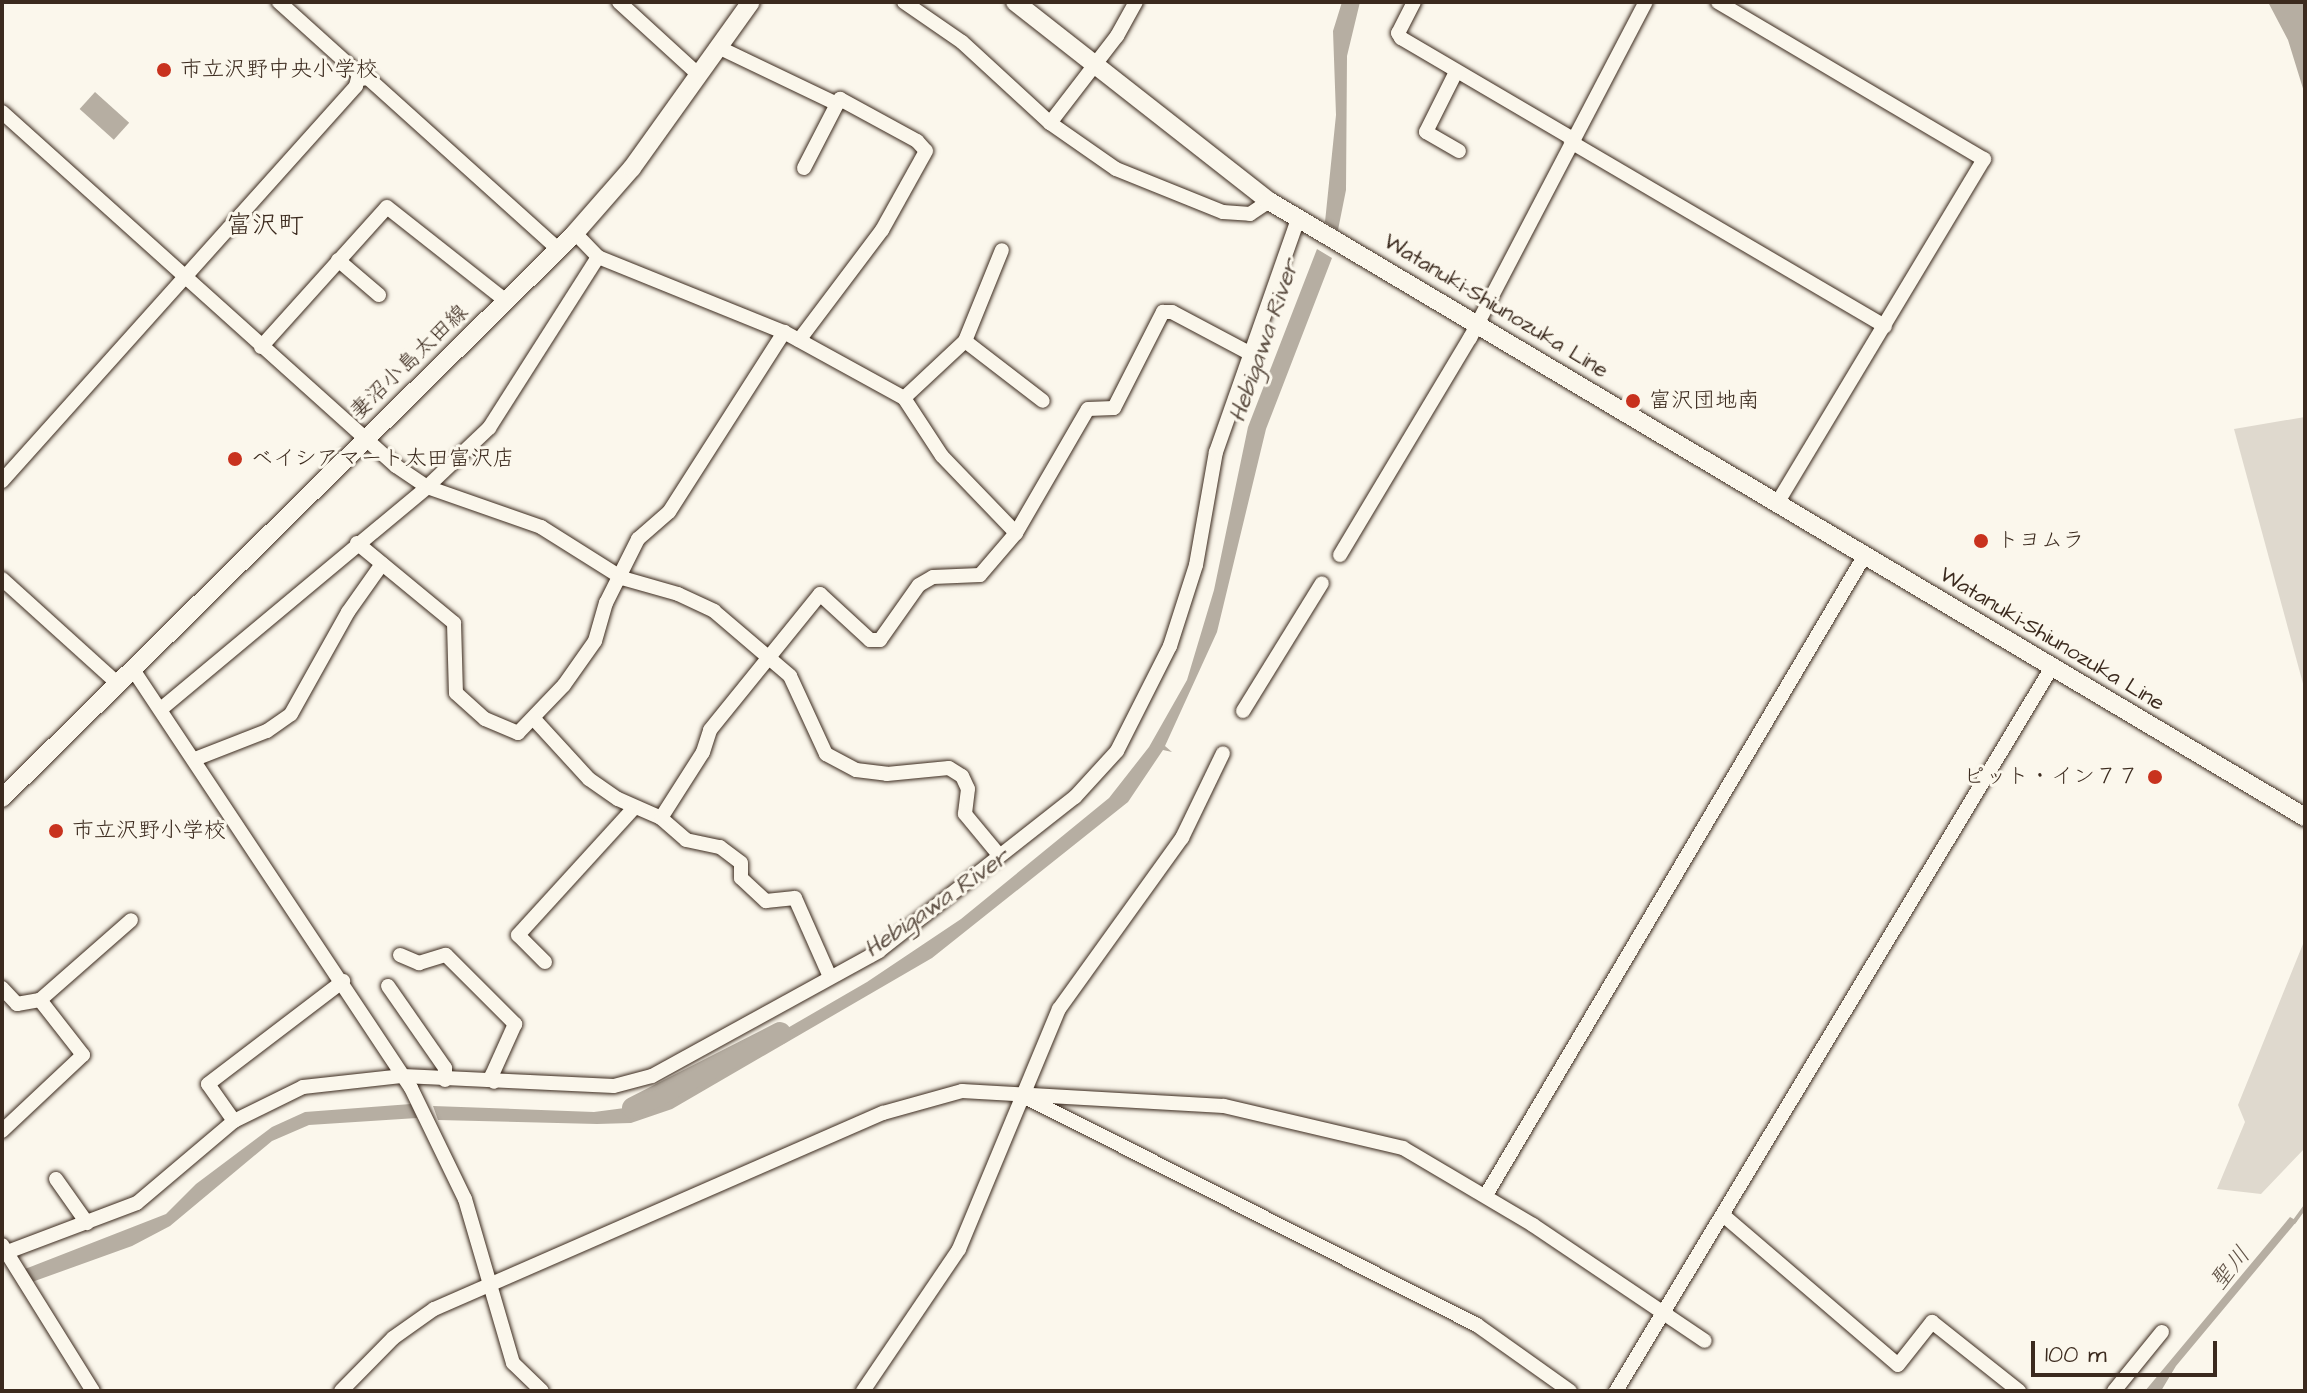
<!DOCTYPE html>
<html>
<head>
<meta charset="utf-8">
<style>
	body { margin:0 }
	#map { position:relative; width:2307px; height:1393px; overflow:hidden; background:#fbf7ec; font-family:"Architects Daughter","Klee One",sans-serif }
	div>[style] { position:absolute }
	.green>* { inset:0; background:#dfd9ce }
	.water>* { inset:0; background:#b6aea2; transform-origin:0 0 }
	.stream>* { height:4px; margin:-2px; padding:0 2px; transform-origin:2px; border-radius:2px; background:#b6aea2 }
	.river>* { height:22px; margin:-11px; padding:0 11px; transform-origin:11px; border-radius:11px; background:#b6aea2 }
	.roads { filter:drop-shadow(0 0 2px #3b2a1e) drop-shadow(0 0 2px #3b2a1e) }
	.minor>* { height:14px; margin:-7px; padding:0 7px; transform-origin:7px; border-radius:7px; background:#fbf7ec }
	.major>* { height:18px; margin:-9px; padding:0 9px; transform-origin:9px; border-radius:9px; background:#fbf7ec }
	.dots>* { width:22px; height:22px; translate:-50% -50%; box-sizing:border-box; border:4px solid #fbf7ec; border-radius:50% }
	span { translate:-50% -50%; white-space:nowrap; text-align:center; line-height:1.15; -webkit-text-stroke:6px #fbf7ec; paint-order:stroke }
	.poi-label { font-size:22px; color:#3b2a1e }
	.left { translate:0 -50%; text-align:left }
	.right { translate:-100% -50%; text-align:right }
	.street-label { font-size:22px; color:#3b2a1e }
	.water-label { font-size:24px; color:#605246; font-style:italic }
	.quarter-label { font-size:26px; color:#3b2a1e }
	.frame { position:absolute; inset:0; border:4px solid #3b2a1e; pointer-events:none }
	.scale { position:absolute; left:2031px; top:1341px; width:186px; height:36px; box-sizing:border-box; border:4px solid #3b2a1e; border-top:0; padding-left:10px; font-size:24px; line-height:28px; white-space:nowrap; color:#3b2a1e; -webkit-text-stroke:6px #fbf7ec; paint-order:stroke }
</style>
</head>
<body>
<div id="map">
	<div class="green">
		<i style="clip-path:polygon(2305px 417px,2305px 691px,2234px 429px)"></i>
		<i style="clip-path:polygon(2305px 939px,2305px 1148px,2261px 1194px,2217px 1189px,2245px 1122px,2238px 1105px)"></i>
	</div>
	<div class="water">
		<i style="clip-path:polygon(1342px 2px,1360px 2px,1347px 56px,1346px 190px,1338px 230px,1325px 222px,1336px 115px,1333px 31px)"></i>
		<i style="clip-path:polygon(2268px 2px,2305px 2px,2305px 95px,2288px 40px)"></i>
		<i style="left:95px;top:92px;width:46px;height:23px;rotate:42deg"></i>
		<i style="clip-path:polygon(1317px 249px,1332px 258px,1266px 429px,1217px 632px,1165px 746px,1172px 752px,1163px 750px,1128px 802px,932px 958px,672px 1109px,631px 1123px,597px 1124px,438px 1120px,433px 1106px,594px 1112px,640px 1106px,710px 1073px,867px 982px,961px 919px,1109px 798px,1149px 747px,1187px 680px,1214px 590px,1248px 427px)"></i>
		<i style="clip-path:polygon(411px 1104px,417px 1118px,309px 1125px,272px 1141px,170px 1226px,132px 1246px,32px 1282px,25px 1269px,166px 1214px,196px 1184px,272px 1127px,305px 1112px)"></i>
		<i style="clip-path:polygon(2290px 1217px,2297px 1221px,2176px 1366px,2161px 1391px,2145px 1391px)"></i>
	</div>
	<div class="stream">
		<i style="left:2294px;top:1222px;width:19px;rotate:-54deg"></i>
	</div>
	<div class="river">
		<i style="left:633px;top:1108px;width:165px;rotate:-27deg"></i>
	</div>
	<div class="roads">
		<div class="minor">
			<i style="left:619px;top:2px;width:108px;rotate:42.4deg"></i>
			<i style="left:904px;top:2px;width:70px;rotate:34.6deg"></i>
			<i style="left:962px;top:42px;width:120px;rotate:42.6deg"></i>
			<i style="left:1050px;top:123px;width:80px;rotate:34.9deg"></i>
			<i style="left:1116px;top:169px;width:115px;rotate:21.9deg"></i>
			<i style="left:1223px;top:212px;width:27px;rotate:4deg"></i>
			<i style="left:1250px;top:214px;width:23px;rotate:-34deg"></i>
			<i style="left:1414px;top:2px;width:35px;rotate:117deg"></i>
			<i style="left:1398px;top:33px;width:6px;rotate:59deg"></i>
			<i style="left:1401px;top:38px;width:199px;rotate:30.4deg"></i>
			<i style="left:1718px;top:2px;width:309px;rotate:30.6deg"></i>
			<i style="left:1984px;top:159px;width:401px;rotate:121deg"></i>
			<i style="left:718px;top:47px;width:132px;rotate:25.6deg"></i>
			<i style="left:837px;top:104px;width:6px;rotate:-59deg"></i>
			<i style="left:840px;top:99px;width:88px;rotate:28.6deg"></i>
			<i style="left:917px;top:141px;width:13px;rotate:48deg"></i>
			<i style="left:926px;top:151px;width:90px;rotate:119.1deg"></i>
			<i style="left:882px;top:230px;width:138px;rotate:127deg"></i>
			<i style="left:1456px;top:72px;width:67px;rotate:116.6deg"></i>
			<i style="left:1426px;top:132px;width:38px;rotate:30deg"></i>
			<i style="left:360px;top:79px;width:8px;rotate:-7deg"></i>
			<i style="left:368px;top:78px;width:256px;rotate:42deg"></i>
			<i style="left:2px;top:112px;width:530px;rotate:41.94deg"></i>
			<i style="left:396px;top:466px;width:37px;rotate:34deg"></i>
			<i style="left:427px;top:487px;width:121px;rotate:19.3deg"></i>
			<i style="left:541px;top:527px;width:96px;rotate:32.2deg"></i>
			<i style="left:622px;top:578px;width:58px;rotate:15.9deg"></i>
			<i style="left:678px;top:594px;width:40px;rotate:25deg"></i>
			<i style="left:714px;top:611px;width:100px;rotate:40.5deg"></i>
			<i style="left:790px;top:676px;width:86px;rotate:65.2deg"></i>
			<i style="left:826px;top:754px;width:34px;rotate:28deg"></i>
			<i style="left:856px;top:770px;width:31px;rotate:7deg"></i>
			<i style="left:887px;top:774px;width:62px;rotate:-5.5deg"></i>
			<i style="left:949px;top:768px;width:15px;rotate:32deg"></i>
			<i style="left:962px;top:776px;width:14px;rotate:65deg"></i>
			<i style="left:968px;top:789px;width:25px;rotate:97deg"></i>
			<i style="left:965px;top:814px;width:53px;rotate:50.3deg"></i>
			<i style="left:1050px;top:123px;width:110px;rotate:-52.4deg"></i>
			<i style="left:1117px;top:36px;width:39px;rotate:-61deg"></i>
			<i style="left:1571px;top:142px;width:364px;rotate:30.4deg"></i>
			<i style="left:804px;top:168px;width:72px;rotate:-62.7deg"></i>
			<i style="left:575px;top:233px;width:33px;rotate:46deg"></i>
			<i style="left:598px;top:257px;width:201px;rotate:22deg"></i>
			<i style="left:784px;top:332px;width:137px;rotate:28.8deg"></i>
			<i style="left:904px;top:398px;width:69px;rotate:56.8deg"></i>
			<i style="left:942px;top:456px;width:107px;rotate:46.1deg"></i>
			<i style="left:338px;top:260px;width:54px;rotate:40.5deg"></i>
			<i style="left:965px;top:341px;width:98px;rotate:37.6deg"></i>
			<i style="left:261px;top:347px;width:188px;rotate:-48deg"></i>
			<i style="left:387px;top:207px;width:152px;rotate:38.3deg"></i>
			<i style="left:904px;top:398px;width:83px;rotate:-43.1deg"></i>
			<i style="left:965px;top:341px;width:98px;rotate:-67.9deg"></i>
			<i style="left:2px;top:481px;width:530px;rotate:-48.13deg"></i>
			<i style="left:356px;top:86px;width:12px;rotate:-76deg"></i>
			<i style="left:359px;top:74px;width:108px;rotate:-138deg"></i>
			<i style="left:357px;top:543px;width:126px;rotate:39.5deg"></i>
			<i style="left:454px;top:623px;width:70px;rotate:88.4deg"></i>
			<i style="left:456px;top:693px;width:39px;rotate:42deg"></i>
			<i style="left:485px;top:719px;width:36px;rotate:23deg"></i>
			<i style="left:518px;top:733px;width:66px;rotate:-46.2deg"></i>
			<i style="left:564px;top:685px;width:54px;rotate:-54.8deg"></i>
			<i style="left:595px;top:641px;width:40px;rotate:-74deg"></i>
			<i style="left:606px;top:603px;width:72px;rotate:-63.4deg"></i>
			<i style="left:638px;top:539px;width:41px;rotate:-41.1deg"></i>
			<i style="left:669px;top:512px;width:214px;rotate:-57.4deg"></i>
			<i style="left:1340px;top:555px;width:253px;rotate:-59.1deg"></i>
			<i style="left:1470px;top:338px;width:379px;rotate:-62.4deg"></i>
			<i style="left:2px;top:579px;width:155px;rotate:42.1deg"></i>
			<i style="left:132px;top:668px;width:504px;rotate:56.4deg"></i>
			<i style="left:411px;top:1088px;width:123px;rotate:64.1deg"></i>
			<i style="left:465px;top:1199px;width:171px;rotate:73.7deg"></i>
			<i style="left:513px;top:1363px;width:40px;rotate:44deg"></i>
			<i style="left:161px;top:709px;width:346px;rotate:-39.8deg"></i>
			<i style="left:427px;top:487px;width:86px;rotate:-43.6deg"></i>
			<i style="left:489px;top:428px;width:203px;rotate:-57.5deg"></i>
			<i style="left:1243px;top:711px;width:150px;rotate:-58.3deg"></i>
			<i style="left:534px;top:719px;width:81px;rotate:47.5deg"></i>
			<i style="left:589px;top:779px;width:35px;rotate:35deg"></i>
			<i style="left:618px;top:799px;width:47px;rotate:23.8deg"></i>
			<i style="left:661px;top:818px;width:33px;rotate:41deg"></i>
			<i style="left:686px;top:840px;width:35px;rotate:12deg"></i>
			<i style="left:720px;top:847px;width:26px;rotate:37deg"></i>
			<i style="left:741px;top:863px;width:15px;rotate:90deg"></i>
			<i style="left:741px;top:878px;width:34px;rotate:43deg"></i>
			<i style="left:766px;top:901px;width:29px;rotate:-6deg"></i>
			<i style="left:795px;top:898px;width:86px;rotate:66.1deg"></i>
			<i style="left:195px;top:759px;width:77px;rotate:-21.3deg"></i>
			<i style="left:267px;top:731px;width:29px;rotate:-35deg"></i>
			<i style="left:291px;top:714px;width:117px;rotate:-60.8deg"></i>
			<i style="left:348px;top:612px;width:59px;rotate:-54.7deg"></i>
			<i style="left:661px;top:818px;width:78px;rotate:-57.5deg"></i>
			<i style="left:703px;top:752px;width:23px;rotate:-72deg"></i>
			<i style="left:710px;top:730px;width:175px;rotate:-51deg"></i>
			<i style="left:820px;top:594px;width:68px;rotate:42.6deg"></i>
			<i style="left:870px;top:640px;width:10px"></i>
			<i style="left:880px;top:640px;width:67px;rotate:-54.7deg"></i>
			<i style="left:919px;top:585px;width:16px;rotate:-30deg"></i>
			<i style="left:933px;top:577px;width:47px;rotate:-2.4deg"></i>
			<i style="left:980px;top:575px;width:55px;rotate:-49.4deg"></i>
			<i style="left:1016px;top:533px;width:143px;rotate:-59.9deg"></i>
			<i style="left:1088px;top:409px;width:26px;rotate:-2deg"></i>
			<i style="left:1114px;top:408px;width:108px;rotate:-63deg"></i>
			<i style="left:1163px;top:312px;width:9px"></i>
			<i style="left:1172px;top:312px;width:89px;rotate:28deg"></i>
			<i style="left:400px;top:955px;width:21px;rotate:23deg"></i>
			<i style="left:419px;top:963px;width:28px;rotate:-17deg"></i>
			<i style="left:446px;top:955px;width:98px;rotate:45deg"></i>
			<i style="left:515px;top:1024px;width:56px;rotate:114.3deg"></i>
			<i style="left:492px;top:1075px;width:7px;rotate:74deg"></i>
			<i style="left:545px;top:962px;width:38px;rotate:-135deg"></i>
			<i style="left:518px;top:935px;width:171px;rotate:-47.6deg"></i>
			<i style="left:388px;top:986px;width:100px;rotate:55.2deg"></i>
			<i style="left:445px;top:1068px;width:12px;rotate:90deg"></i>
			<i style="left:2px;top:988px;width:22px;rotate:47deg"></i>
			<i style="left:17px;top:1004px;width:23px;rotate:-10deg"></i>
			<i style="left:40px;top:1000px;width:121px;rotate:-41.3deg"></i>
			<i style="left:1027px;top:1098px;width:504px;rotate:26.77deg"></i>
			<i style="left:1477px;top:1325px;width:114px;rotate:35.4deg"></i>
			<i style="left:234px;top:1121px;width:45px;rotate:-125.1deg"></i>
			<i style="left:208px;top:1084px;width:170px;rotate:-37.3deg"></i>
			<i style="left:2px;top:1131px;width:111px;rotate:-43.2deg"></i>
			<i style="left:83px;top:1055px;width:70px;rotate:-128deg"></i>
			<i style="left:56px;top:1179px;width:54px;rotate:54.8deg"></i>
			<i style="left:1486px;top:1195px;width:744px;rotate:-59.37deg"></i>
			<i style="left:1723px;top:1215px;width:230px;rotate:40.6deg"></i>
			<i style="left:1898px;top:1365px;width:55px;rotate:-51.7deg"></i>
			<i style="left:1932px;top:1322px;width:111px;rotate:38.4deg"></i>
			<i style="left:2px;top:1245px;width:172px;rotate:58.1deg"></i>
			<i style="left:2px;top:1254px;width:144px;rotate:-20.7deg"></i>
			<i style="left:137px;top:1203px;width:127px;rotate:-40.2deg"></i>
			<i style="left:234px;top:1121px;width:77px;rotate:-26.2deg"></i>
			<i style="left:303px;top:1087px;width:101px;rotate:-6.3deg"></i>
			<i style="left:403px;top:1076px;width:211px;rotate:2.7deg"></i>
			<i style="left:614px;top:1086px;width:39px;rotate:-15deg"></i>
			<i style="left:652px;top:1076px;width:259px;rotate:-28.8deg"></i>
			<i style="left:879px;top:951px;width:249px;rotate:-38.2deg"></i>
			<i style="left:1075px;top:797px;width:62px;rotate:-47.6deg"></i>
			<i style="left:1117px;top:751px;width:118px;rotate:-63.2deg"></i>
			<i style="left:1170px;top:646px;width:85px;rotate:-72.2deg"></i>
			<i style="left:1196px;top:565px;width:115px;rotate:-80deg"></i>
			<i style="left:1216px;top:452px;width:247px;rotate:-70.6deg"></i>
			<i style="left:341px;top:1391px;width:74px;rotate:-45.5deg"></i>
			<i style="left:393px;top:1338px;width:50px;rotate:-35.3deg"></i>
			<i style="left:434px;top:1309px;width:490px;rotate:-23.6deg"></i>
			<i style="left:883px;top:1113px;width:82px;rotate:-15.6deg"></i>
			<i style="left:962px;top:1091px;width:262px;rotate:3.3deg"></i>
			<i style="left:1224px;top:1106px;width:184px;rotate:13.2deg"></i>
			<i style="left:1403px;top:1148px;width:151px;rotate:30.6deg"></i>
			<i style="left:1533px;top:1225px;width:207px;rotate:34deg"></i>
			<i style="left:863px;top:1391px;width:171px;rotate:-55.9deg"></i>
			<i style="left:959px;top:1249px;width:260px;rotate:-67.4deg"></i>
			<i style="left:1059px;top:1009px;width:211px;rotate:-54.3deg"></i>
			<i style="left:1182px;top:838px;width:94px;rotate:-64.2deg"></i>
			<i style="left:1616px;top:1391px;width:845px;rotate:-58.94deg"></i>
			<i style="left:2114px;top:1391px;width:76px;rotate:-50.9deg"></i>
		</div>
		<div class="major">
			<i style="left:1015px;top:2px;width:323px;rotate:38.1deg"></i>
			<i style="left:1269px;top:201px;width:1205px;rotate:30.74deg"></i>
			<i style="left:2px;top:798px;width:805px;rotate:-44.6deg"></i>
			<i style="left:575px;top:233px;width:86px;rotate:-48.8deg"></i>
			<i style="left:632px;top:168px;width:204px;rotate:-54.4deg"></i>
		</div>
	</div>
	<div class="dots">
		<i style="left:164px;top:70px;background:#c8321e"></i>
		<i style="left:1633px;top:401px;background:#c8321e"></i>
		<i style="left:235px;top:459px;background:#c8321e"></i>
		<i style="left:1981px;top:541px;background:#c8321e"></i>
		<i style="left:2155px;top:777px;background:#c8321e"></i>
		<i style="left:56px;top:831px;background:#c8321e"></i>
	</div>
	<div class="poi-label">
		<span class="left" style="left:180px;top:70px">市立沢野中央小学校</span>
		<span class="left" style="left:1649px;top:401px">富沢団地南</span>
		<span class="left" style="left:251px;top:459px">ベイシアマート太田富沢店</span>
		<span class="left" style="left:1997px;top:541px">トヨムラ</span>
		<span class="right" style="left:2139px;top:777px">ピット・イン７７</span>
		<span class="left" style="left:72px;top:831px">市立沢野小学校</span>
	</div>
	<div class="street-label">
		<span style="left:1496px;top:306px;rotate:31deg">Watanuki-Shiunozuka Line</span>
		<span style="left:409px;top:362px;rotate:-44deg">妻沼小島太田線</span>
		<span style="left:2052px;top:639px;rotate:31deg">Watanuki-Shiunozuka Line</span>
	</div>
	<div class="water-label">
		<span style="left:1265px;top:341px;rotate:-71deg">Hebigawa River</span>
		<span style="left:937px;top:904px;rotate:-35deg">Hebigawa River</span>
		<span style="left:2231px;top:1269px;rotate:-51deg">聖川</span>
	</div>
	<div class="quarter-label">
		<span style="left:265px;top:226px">富沢町</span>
	</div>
	<div class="frame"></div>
	<div class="scale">100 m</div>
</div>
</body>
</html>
